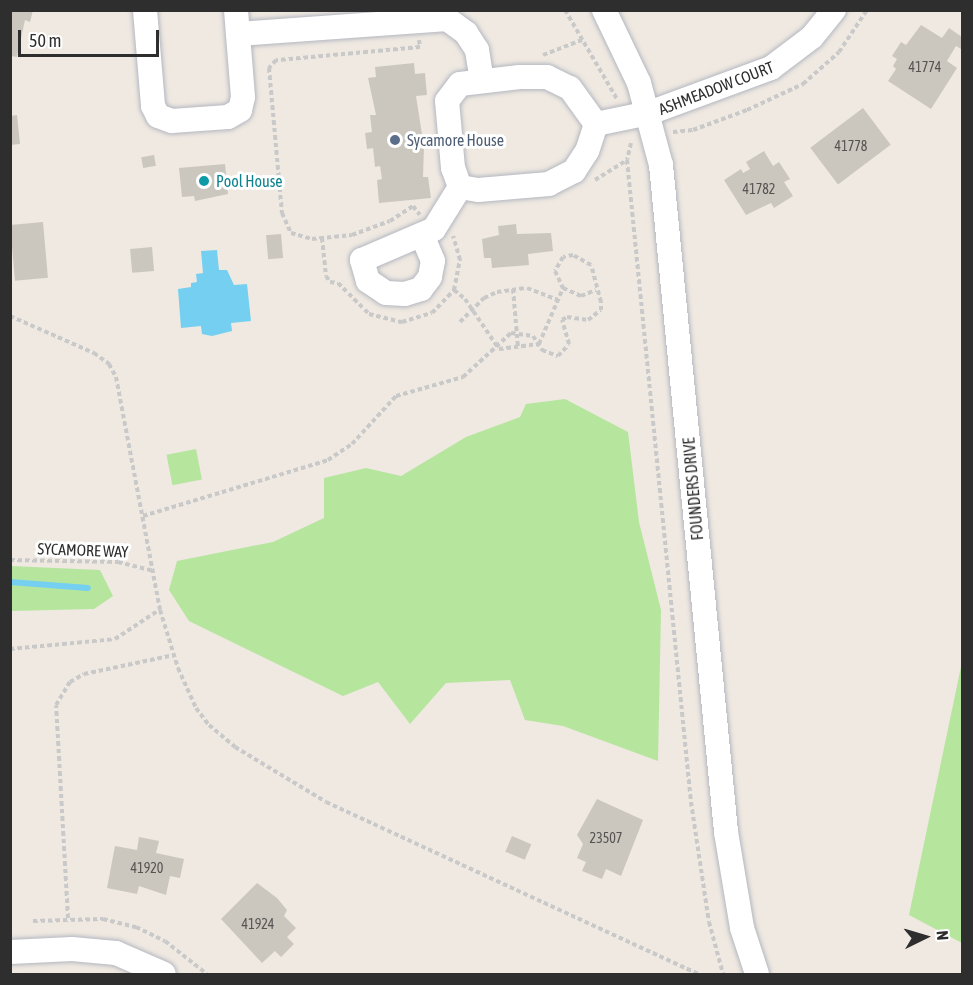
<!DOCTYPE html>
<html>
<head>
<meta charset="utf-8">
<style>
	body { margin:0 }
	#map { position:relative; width:973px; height:985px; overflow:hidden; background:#efe9e1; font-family:"Asap Condensed",sans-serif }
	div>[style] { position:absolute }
	.green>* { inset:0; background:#b6e59e; transform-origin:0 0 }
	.water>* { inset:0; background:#75cff0 }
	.stream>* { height:6px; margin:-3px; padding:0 3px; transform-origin:3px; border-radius:3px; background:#75cff0 }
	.building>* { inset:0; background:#cbc7bf; transform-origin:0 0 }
	.path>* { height:4px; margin-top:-2px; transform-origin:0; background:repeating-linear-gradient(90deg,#c9c9c9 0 4.5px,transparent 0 7.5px) }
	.roads { filter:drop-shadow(0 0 2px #b4b7c1) drop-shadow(0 0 2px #b4b7c1) }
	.minor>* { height:24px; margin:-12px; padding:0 12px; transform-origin:12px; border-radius:12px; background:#fff }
	.dots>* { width:16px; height:16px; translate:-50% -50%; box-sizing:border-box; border:3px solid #fff; border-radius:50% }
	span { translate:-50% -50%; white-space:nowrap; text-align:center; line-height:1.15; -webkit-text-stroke:6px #fff; paint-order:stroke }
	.number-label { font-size:14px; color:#555452 }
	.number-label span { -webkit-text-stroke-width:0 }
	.street-label { font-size:16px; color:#2e2e2e }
	.service-label { font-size:16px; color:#4e5e75 }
	.left { translate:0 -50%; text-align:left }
	.culture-label { font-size:16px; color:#0d838f }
	.frame { position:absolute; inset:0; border:12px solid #2e2e2e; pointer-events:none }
	.north { position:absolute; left:895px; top:907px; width:60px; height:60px; -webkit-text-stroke:4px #fff; paint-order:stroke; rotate:85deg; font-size:16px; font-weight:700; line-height:24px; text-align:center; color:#2e2e2e }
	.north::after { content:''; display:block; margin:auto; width:21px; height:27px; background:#2e2e2e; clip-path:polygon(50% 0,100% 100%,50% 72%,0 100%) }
	.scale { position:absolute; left:18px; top:30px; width:141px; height:27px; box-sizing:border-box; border:3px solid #2e2e2e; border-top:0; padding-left:8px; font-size:18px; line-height:21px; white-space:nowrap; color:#2e2e2e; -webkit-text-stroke:4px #fff; paint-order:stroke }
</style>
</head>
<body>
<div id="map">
	<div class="green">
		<i style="clip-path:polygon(565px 399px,628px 432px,639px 522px,661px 610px,658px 761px,563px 726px,525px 720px,510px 680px,446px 683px,410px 724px,378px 682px,343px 696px,189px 621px,169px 590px,177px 561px,273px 542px,324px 518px,324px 478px,366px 468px,401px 476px,466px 437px,520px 417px,526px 404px)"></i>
		<i style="left:196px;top:449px;width:31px;height:30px;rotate:79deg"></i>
		<i style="clip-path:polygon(11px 566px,100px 570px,113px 596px,94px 609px,11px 611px)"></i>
		<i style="clip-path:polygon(962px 662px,962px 943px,909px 915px)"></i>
	</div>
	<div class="water">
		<i style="clip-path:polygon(217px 250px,219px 270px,227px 270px,234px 285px,247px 284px,251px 321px,231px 323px,232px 331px,212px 336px,202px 334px,201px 326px,181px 328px,178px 289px,191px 287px,191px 283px,197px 282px,196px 274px,203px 273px,201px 251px)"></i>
	</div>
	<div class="stream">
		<i style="left:10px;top:582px;width:78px;rotate:4.4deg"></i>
	</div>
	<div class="building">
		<i style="clip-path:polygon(10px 10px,33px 10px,30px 22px,25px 20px,17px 57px,10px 56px)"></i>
		<i style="clip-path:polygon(921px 25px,942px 38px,949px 28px,962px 37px,961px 49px,956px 46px,947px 61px,957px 68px,931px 109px,888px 81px,896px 69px,893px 66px,897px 59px,892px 56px,901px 42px,906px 45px)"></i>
		<i style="clip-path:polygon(414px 63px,415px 74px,425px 73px,427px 95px,416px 96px,424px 147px,423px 177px,428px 177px,431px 198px,379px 203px,377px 180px,382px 179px,380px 166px,375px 167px,373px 148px,367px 149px,365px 133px,372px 132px,370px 115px,376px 115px,368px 78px,376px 77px,375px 67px)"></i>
		<i style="left:863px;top:108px;width:46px;height:66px;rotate:53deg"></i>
		<i style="clip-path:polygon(17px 115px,20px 144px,10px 145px,10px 116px)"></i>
		<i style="clip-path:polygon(764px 151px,773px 166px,779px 162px,790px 179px,784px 182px,793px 196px,774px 208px,771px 203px,746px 215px,724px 180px,741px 169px,743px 173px,750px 169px,746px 162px)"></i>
		<i style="left:154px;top:155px;width:11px;height:13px;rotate:80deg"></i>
		<i style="clip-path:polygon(225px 164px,228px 194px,195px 201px,194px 196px,182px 197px,179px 168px)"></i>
		<i style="left:43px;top:222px;width:56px;height:33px;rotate:85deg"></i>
		<i style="clip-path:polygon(516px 224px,517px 234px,551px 233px,553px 251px,528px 254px,529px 265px,492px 268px,491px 258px,484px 258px,482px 239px,499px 235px,498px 226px)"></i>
		<i style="left:281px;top:234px;width:24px;height:15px;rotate:85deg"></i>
		<i style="left:152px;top:247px;width:24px;height:22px;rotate:85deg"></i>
		<i style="clip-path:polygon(597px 799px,643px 820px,621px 876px,606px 869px,602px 879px,582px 871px,586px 862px,577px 858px,583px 844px,577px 835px)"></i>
		<i style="left:512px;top:836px;width:21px;height:17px;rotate:23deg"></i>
		<i style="clip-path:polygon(139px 837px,159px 841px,156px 853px,184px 859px,180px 878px,170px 876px,166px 895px,139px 886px,137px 894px,107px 888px,115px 846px,137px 850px)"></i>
		<i style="clip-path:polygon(257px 883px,277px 898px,287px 910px,284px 916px,296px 928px,287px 937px,294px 944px,281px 957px,275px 951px,262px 963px,221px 919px)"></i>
	</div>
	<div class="path">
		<i style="left:565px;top:10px;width:103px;rotate:59.7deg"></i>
		<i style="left:419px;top:40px;width:7px;rotate:82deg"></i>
		<i style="left:420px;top:47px;width:145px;rotate:174.8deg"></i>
		<i style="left:276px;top:60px;width:11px;rotate:131deg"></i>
		<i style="left:269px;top:68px;width:146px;rotate:84.9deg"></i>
		<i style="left:282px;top:213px;width:22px;rotate:66deg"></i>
		<i style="left:291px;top:233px;width:22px;rotate:16deg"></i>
		<i style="left:312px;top:239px;width:40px;rotate:-5.7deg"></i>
		<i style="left:352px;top:235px;width:40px;rotate:-20.2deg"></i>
		<i style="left:390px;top:221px;width:27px;rotate:-33deg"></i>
		<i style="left:413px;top:206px;width:11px;rotate:52deg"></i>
		<i style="left:543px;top:55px;width:44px;rotate:-21.3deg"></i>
		<i style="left:673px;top:132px;width:20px;rotate:-6deg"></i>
		<i style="left:693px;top:130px;width:58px;rotate:-20.3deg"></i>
		<i style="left:747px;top:110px;width:62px;rotate:-24.9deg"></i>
		<i style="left:803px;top:84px;width:48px;rotate:-41.6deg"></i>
		<i style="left:839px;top:52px;width:50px;rotate:-56.3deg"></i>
		<i style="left:631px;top:143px;width:17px;rotate:103deg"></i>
		<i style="left:627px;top:160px;width:645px;rotate:84.31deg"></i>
		<i style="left:691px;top:802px;width:121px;rotate:81.5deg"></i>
		<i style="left:709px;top:922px;width:54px;rotate:74.9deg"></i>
		<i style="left:595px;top:180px;width:38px;rotate:-32deg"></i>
		<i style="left:322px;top:238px;width:38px;rotate:84deg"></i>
		<i style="left:326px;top:276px;width:7px;rotate:56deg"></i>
		<i style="left:330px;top:282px;width:8px;rotate:7deg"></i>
		<i style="left:338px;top:283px;width:44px;rotate:45deg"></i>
		<i style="left:369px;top:314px;width:34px;rotate:14deg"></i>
		<i style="left:402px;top:322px;width:31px;rotate:-17deg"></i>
		<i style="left:432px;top:313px;width:32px;rotate:-46deg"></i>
		<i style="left:454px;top:290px;width:31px;rotate:-79deg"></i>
		<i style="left:460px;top:260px;width:25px;rotate:-106deg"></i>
		<i style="left:513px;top:289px;width:58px;rotate:85.1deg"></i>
		<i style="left:454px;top:290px;width:14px;rotate:39deg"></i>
		<i style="left:465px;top:299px;width:60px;rotate:55.8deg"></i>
		<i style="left:499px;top:349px;width:40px;rotate:-7.1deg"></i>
		<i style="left:539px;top:344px;width:61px;rotate:-66.8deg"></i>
		<i style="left:10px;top:316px;width:92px;rotate:23.8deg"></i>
		<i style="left:94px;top:353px;width:19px;rotate:36deg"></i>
		<i style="left:109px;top:364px;width:15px;rotate:62deg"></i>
		<i style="left:116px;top:377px;width:237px;rotate:79.3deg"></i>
		<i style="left:160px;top:610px;width:61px;rotate:72.8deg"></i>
		<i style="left:178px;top:668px;width:44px;rotate:65.8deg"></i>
		<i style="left:196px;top:708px;width:21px;rotate:53deg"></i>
		<i style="left:209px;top:725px;width:34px;rotate:40deg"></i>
		<i style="left:235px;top:747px;width:106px;rotate:31.1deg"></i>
		<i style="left:326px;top:802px;width:411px;rotate:24.8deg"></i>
		<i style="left:460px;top:322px;width:34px;rotate:-45deg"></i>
		<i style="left:484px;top:298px;width:14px;rotate:-25deg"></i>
		<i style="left:497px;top:292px;width:30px;rotate:-8deg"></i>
		<i style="left:527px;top:288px;width:33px;rotate:21deg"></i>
		<i style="left:143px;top:516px;width:193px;rotate:-16.8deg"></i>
		<i style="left:328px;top:460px;width:29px;rotate:-34deg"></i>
		<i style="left:352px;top:444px;width:65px;rotate:-47.5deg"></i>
		<i style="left:396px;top:396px;width:70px;rotate:-15.8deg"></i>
		<i style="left:463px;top:377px;width:65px;rotate:-42.5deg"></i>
		<i style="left:511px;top:333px;width:22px;rotate:8deg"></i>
		<i style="left:533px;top:336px;width:17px;rotate:57deg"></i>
		<i style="left:542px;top:350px;width:17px;rotate:21deg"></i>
		<i style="left:558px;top:356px;width:16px;rotate:-47deg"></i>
		<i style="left:569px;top:344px;width:25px;rotate:-106deg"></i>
		<i style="left:562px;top:320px;width:6px;rotate:-31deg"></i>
		<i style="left:567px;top:317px;width:21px;rotate:8deg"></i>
		<i style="left:588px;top:320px;width:16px;rotate:-38deg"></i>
		<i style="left:601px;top:310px;width:8px;rotate:-90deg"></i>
		<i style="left:601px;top:302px;width:38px;rotate:-105deg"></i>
		<i style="left:591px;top:265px;width:21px;rotate:-151deg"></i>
		<i style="left:573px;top:255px;width:10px;rotate:169deg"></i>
		<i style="left:563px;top:257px;width:16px;rotate:120deg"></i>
		<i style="left:555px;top:271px;width:19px;rotate:65deg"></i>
		<i style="left:563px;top:288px;width:20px;rotate:24deg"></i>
		<i style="left:581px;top:296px;width:16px;rotate:-22deg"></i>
		<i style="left:10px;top:560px;width:108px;rotate:1.1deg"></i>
		<i style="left:118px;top:562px;width:36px;rotate:14deg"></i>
		<i style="left:10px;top:649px;width:105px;rotate:-5.4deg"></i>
		<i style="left:115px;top:639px;width:53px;rotate:-33.4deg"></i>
		<i style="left:68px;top:918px;width:213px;rotate:-93.2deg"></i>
		<i style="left:56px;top:705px;width:27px;rotate:-59deg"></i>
		<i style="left:70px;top:682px;width:16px;rotate:-30deg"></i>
		<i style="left:84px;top:674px;width:92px;rotate:-11.9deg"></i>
		<i style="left:33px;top:921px;width:70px;rotate:-1.6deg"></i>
		<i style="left:103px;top:919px;width:34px;rotate:14deg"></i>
		<i style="left:136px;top:927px;width:32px;rotate:26deg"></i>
		<i style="left:165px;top:941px;width:53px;rotate:38.2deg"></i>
	</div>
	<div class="roads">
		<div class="minor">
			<i style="left:145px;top:10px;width:96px;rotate:85.2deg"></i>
			<i style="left:153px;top:106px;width:11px;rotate:63deg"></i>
			<i style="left:158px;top:116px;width:15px;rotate:20deg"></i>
			<i style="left:172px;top:121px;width:56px;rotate:-4.1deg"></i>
			<i style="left:228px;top:117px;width:14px;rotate:-30deg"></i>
			<i style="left:240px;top:110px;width:13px;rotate:-77deg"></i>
			<i style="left:243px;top:97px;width:87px;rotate:-94.6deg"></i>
			<i style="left:604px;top:10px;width:81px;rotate:64.4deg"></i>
			<i style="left:639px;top:83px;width:85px;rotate:75deg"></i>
			<i style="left:661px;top:165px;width:670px;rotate:84.43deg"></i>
			<i style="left:726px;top:832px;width:97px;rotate:80.5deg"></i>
			<i style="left:742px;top:928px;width:48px;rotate:71.9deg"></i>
			<i style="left:238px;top:34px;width:210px;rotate:-4.1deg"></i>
			<i style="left:447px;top:19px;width:24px;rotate:36deg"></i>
			<i style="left:466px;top:33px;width:20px;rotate:57deg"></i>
			<i style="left:477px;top:50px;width:30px;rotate:81deg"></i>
			<i style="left:520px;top:77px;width:27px"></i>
			<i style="left:547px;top:77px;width:25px;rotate:26deg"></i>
			<i style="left:570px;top:88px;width:44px;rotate:54.2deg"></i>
			<i style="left:596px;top:124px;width:28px;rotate:108deg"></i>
			<i style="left:587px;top:151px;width:24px;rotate:123deg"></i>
			<i style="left:574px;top:171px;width:28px;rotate:153deg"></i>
			<i style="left:549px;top:184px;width:71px;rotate:175.2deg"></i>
			<i style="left:478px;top:190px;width:18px;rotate:-171deg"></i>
			<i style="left:460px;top:187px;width:20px;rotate:-110deg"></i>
			<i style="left:453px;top:168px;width:67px;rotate:-95.1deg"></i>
			<i style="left:447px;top:101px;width:21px;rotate:-53deg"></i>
			<i style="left:460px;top:84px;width:60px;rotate:-6.7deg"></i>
			<i style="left:596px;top:124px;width:54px;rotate:-11.7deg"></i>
			<i style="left:649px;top:113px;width:130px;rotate:-20.2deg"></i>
			<i style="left:771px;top:68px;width:51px;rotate:-37.1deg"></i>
			<i style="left:812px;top:37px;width:35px;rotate:-51deg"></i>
			<i style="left:422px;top:235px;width:28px;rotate:67deg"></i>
			<i style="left:433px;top:261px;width:16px;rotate:101deg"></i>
			<i style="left:430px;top:277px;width:15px;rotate:127deg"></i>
			<i style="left:421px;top:289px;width:17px;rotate:163deg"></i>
			<i style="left:405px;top:294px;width:19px;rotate:-177deg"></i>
			<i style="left:386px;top:293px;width:22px;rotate:-146deg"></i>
			<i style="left:368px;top:281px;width:22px;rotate:-106deg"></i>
			<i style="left:362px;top:260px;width:78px;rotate:-23.3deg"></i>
			<i style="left:434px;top:229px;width:49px;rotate:-58.2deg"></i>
			<i style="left:10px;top:952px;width:62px;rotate:-2.8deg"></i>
			<i style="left:72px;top:949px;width:44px;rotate:5.2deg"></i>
			<i style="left:116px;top:953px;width:52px;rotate:23.6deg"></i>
		</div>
	</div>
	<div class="dots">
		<i style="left:395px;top:140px;background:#5c6f8a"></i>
		<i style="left:204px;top:181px;background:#0f9aa8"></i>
	</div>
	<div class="number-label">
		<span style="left:925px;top:67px">41774</span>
		<span style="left:851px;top:146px">41778</span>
		<span style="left:759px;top:189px">41782</span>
		<span style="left:606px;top:838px">23507</span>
		<span style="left:147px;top:868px">41920</span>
		<span style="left:258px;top:924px">41924</span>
	</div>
	<div class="street-label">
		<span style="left:716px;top:88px;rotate:-21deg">ASHMEADOW COURT</span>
		<span style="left:693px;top:489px;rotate:-95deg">FOUNDERS DRIVE</span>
		<span style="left:83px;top:550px;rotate:2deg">SYCAMORE WAY</span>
	</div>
	<div class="service-label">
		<span class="left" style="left:407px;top:140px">Sycamore House</span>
	</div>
	<div class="culture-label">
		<span class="left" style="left:216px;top:181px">Pool House</span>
	</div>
	<div class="frame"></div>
	<div class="north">N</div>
	<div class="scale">50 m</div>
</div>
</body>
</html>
